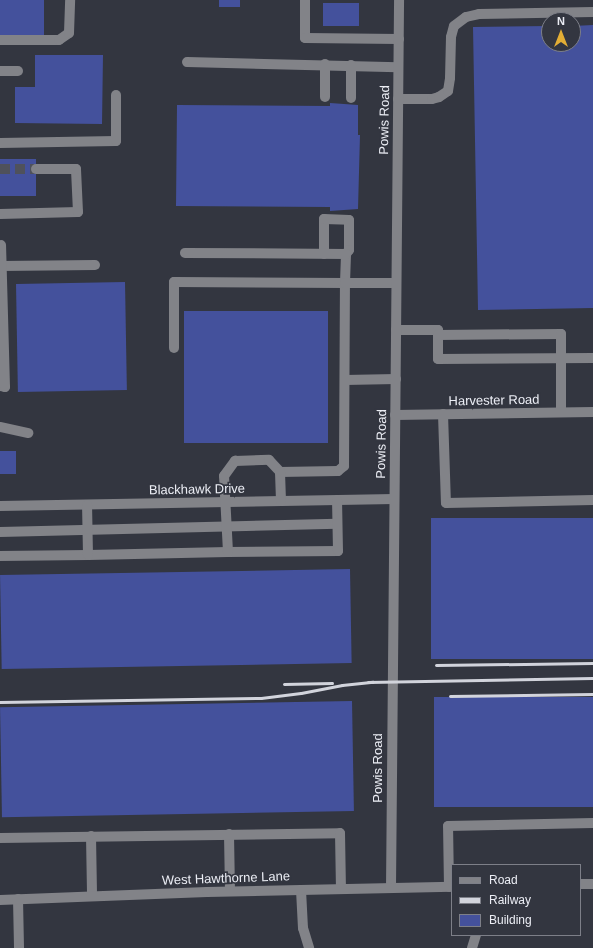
<!DOCTYPE html>
<html>
<head>
<meta charset="utf-8">
<style>
	body { margin:0 }
	#map { position:relative; width:593px; height:948px; overflow:hidden; background:#333640; font-family:Helvetica,sans-serif }
	div>[style] { position:absolute }
	.building>* { inset:0; background:#44519c; transform-origin:0 0 }
	.minor-tunnel>* { height:10px; margin-top:-5px; transform-origin:0; background:repeating-linear-gradient(90deg,#4f515b 0 10px,transparent 0 15px) }
	.minor>* { height:10px; margin:-5px; padding:0 5px; transform-origin:5px; border-radius:5px; background:#828388 }
	.rail>* { height:3px; margin:-1.5px; padding:0 1.5px; transform-origin:1.5px; border-radius:1.5px; background:#d2d4dc }
	span { translate:-50% -50%; white-space:nowrap; text-align:center; line-height:1.15; -webkit-text-stroke:3.5px #333640; paint-order:stroke }
	.street-label { font-size:13px; color:#ebedf4 }
	.legend { position:absolute; left:451px; top:864px; width:130px; height:72px; box-sizing:border-box; background:#333640; border:1px solid #7d7f88; margin:0; padding:5px 7px; list-style:none; font-size:12px; color:#ebedf4 }
	.legend li { display:flex; align-items:center; gap:8px; height:20px }
	.legend b { width:20px; border:1px solid #7d7f88 }
	.north { position:absolute; left:541px; top:12px; width:40px; height:40px; box-sizing:border-box; background:#333640; border:1px solid #7d7f88; border-radius:50%; rotate:0deg; font-size:11px; font-weight:700; line-height:16px; text-align:center; color:#ebedf4 }
	.north::after { content:''; display:block; margin:auto; width:14px; height:18px; background:#e3ae35; clip-path:polygon(50% 0,100% 100%,50% 72%,0 100%) }
</style>
</head>
<body>
<div id="map">
	<div class="building">
		<i style="left:0;top:0;width:44px;height:36px"></i>
		<i style="left:219px;top:0;width:21px;height:7px"></i>
		<i style="left:323px;top:3px;width:36px;height:23px"></i>
		<i style="clip-path:polygon(593px 25px,593px 308px,478px 310px,473px 27px,549px 26px,549px 44px,573px 44px,573px 26px)"></i>
		<i style="clip-path:polygon(35px 55px,103px 55px,102px 124px,15px 123px,15px 87px,35px 87px)"></i>
		<i style="clip-path:polygon(330px 103px,358px 105px,358px 135px,360px 135px,358px 209px,330px 211px,330px 207px,176px 206px,177px 105px,330px 106px)"></i>
		<i style="left:0;top:159px;width:36px;height:37px"></i>
		<i style="left:125px;top:282px;width:108px;height:109px;rotate:89deg"></i>
		<i style="left:184px;top:311px;width:144px;height:132px"></i>
		<i style="left:0;top:451px;width:16px;height:23px"></i>
		<i style="left:593px;top:518px;width:141px;height:162px;rotate:90deg"></i>
		<i style="left:350px;top:569px;width:94px;height:350px;rotate:89deg"></i>
		<i style="left:593px;top:697px;width:110px;height:159px;rotate:90deg"></i>
		<i style="left:352px;top:701px;width:110px;height:352px;rotate:89deg"></i>
	</div>
	<div class="minor-tunnel">
		<i style="left:0;top:169px;width:36px"></i>
	</div>
	<div class="minor">
		<i style="left:305px;top:0;width:38px;rotate:90deg"></i>
		<i style="left:305px;top:38px;width:94px;rotate:0.6deg"></i>
		<i style="left:0;top:40px;width:59px"></i>
		<i style="left:59px;top:40px;width:12px;rotate:-35deg"></i>
		<i style="left:69px;top:33px;width:33px;rotate:-88deg"></i>
		<i style="left:187px;top:62px;width:211px;rotate:1.4deg"></i>
		<i style="left:325px;top:64px;width:33px;rotate:90deg"></i>
		<i style="left:351px;top:65px;width:33px;rotate:90deg"></i>
		<i style="left:0;top:71px;width:18px"></i>
		<i style="left:398px;top:99px;width:34px"></i>
		<i style="left:432px;top:99px;width:7px;rotate:-16deg"></i>
		<i style="left:439px;top:97px;width:11px;rotate:-34deg"></i>
		<i style="left:448px;top:91px;width:13px;rotate:-81deg"></i>
		<i style="left:450px;top:78px;width:41px;rotate:-88.6deg"></i>
		<i style="left:451px;top:37px;width:11px;rotate:-75deg"></i>
		<i style="left:454px;top:26px;width:15px;rotate:-37deg"></i>
		<i style="left:466px;top:17px;width:13px;rotate:-13deg"></i>
		<i style="left:479px;top:14px;width:114px;rotate:-1deg"></i>
		<i style="left:0;top:143px;width:116px;rotate:-1deg"></i>
		<i style="left:116px;top:141px;width:46px;rotate:-90deg"></i>
		<i style="left:0;top:214px;width:78px;rotate:-1.5deg"></i>
		<i style="left:78px;top:212px;width:43px;rotate:-92.7deg"></i>
		<i style="left:76px;top:169px;width:40px;rotate:180deg"></i>
		<i style="left:324px;top:254px;width:35px;rotate:-90deg"></i>
		<i style="left:324px;top:219px;width:25px;rotate:2deg"></i>
		<i style="left:349px;top:220px;width:30px;rotate:90deg"></i>
		<i style="left:349px;top:250px;width:5px;rotate:127deg"></i>
		<i style="left:1px;top:266px;width:94px;rotate:-0.6deg"></i>
		<i style="left:396px;top:330px;width:42px"></i>
		<i style="left:438px;top:330px;width:29px;rotate:90deg"></i>
		<i style="left:438px;top:359px;width:155px;rotate:-0.4deg"></i>
		<i style="left:438px;top:335px;width:123px;rotate:-0.5deg"></i>
		<i style="left:561px;top:334px;width:78px;rotate:90deg"></i>
		<i style="left:174px;top:348px;width:66px;rotate:-90deg"></i>
		<i style="left:174px;top:282px;width:171px;rotate:0.3deg"></i>
		<i style="left:345px;top:283px;width:29px;rotate:-88deg"></i>
		<i style="left:346px;top:254px;width:161px;rotate:-179.6deg"></i>
		<i style="left:345px;top:380px;width:51px;rotate:-1.1deg"></i>
		<i style="left:0;top:386px;width:5px;rotate:11deg"></i>
		<i style="left:5px;top:387px;width:142px;rotate:-91.6deg"></i>
		<i style="left:443px;top:414px;width:89px;rotate:88.1deg"></i>
		<i style="left:446px;top:503px;width:147px;rotate:-1.2deg"></i>
		<i style="left:395px;top:415px;width:198px;rotate:-0.9deg"></i>
		<i style="left:0;top:427px;width:29px;rotate:12deg"></i>
		<i style="left:280px;top:472px;width:58px;rotate:-1deg"></i>
		<i style="left:338px;top:471px;width:8px;rotate:-40deg"></i>
		<i style="left:344px;top:466px;width:183px;rotate:-89.7deg"></i>
		<i style="left:345px;top:283px;width:51px"></i>
		<i style="left:0;top:506px;width:394px;rotate:-1deg"></i>
		<i style="left:0;top:532px;width:337px;rotate:-1.4deg"></i>
		<i style="left:228px;top:552px;width:110px;rotate:-0.5deg"></i>
		<i style="left:338px;top:551px;width:51px;rotate:-91.1deg"></i>
		<i style="left:88px;top:555px;width:140px;rotate:-1.2deg"></i>
		<i style="left:228px;top:552px;width:76px;rotate:-93deg"></i>
		<i style="left:224px;top:476px;width:19px;rotate:-54deg"></i>
		<i style="left:235px;top:461px;width:34px;rotate:-2deg"></i>
		<i style="left:269px;top:460px;width:16px;rotate:47deg"></i>
		<i style="left:280px;top:472px;width:29px;rotate:88deg"></i>
		<i style="left:0;top:556px;width:88px;rotate:-0.7deg"></i>
		<i style="left:88px;top:555px;width:50px;rotate:-91.1deg"></i>
		<i style="left:229px;top:834px;width:57px;rotate:89deg"></i>
		<i style="left:91px;top:836px;width:60px;rotate:89deg"></i>
		<i style="left:0;top:838px;width:340px;rotate:-0.8deg"></i>
		<i style="left:340px;top:833px;width:56px;rotate:89deg"></i>
		<i style="left:580px;top:884px;width:13px"></i>
		<i style="left:449px;top:887px;width:61px;rotate:-90.9deg"></i>
		<i style="left:448px;top:826px;width:145px;rotate:-1.2deg"></i>
		<i style="left:391px;top:888px;width:888px;rotate:-89.48deg"></i>
		<i style="left:301px;top:890px;width:38px;rotate:87deg"></i>
		<i style="left:303px;top:928px;width:21px;rotate:73deg"></i>
		<i style="left:18px;top:899px;width:49px;rotate:88.8deg"></i>
		<i style="left:0;top:900px;width:207px;rotate:-2.2deg"></i>
		<i style="left:207px;top:892px;width:245px;rotate:-1.2deg"></i>
		<i style="left:472px;top:948px;width:14px;rotate:-73deg"></i>
	</div>
	<div class="rail">
		<i style="left:436px;top:665px;width:157px;rotate:-0.7deg"></i>
		<i style="left:368px;top:682px;width:225px;rotate:-1deg"></i>
		<i style="left:284px;top:684px;width:48px;rotate:-1.2deg"></i>
		<i style="left:450px;top:696px;width:143px;rotate:-0.8deg"></i>
		<i style="left:0;top:702px;width:261px;rotate:-0.9deg"></i>
		<i style="left:261px;top:698px;width:40px;rotate:-7.1deg"></i>
		<i style="left:301px;top:693px;width:42px;rotate:-11deg"></i>
		<i style="left:342px;top:685px;width:31px;rotate:-6deg"></i>
	</div>
	<div class="street-label">
		<span style="left:385px;top:120px;rotate:-89deg">Powis Road</span>
		<span style="left:494px;top:401px;rotate:-1deg">Harvester Road</span>
		<span style="left:382px;top:444px;rotate:-89deg">Powis Road</span>
		<span style="left:197px;top:490px;rotate:-1deg">Blackhawk Drive</span>
		<span style="left:378px;top:768px;rotate:-90deg">Powis Road</span>
		<span style="left:226px;top:879px;rotate:-2deg">West Hawthorne Lane</span>
	</div>
	<ul class="legend">
	<li><b style="height:5px;background:#828388"></b>Road</li>
	<li><b style="height:5px;background:#d2d4dc"></b>Railway</li>
	<li><b style="height:11px;background:#44519c"></b>Building</li>
	</ul>
	<div class="north">N</div>
</div>
</body>
</html>
